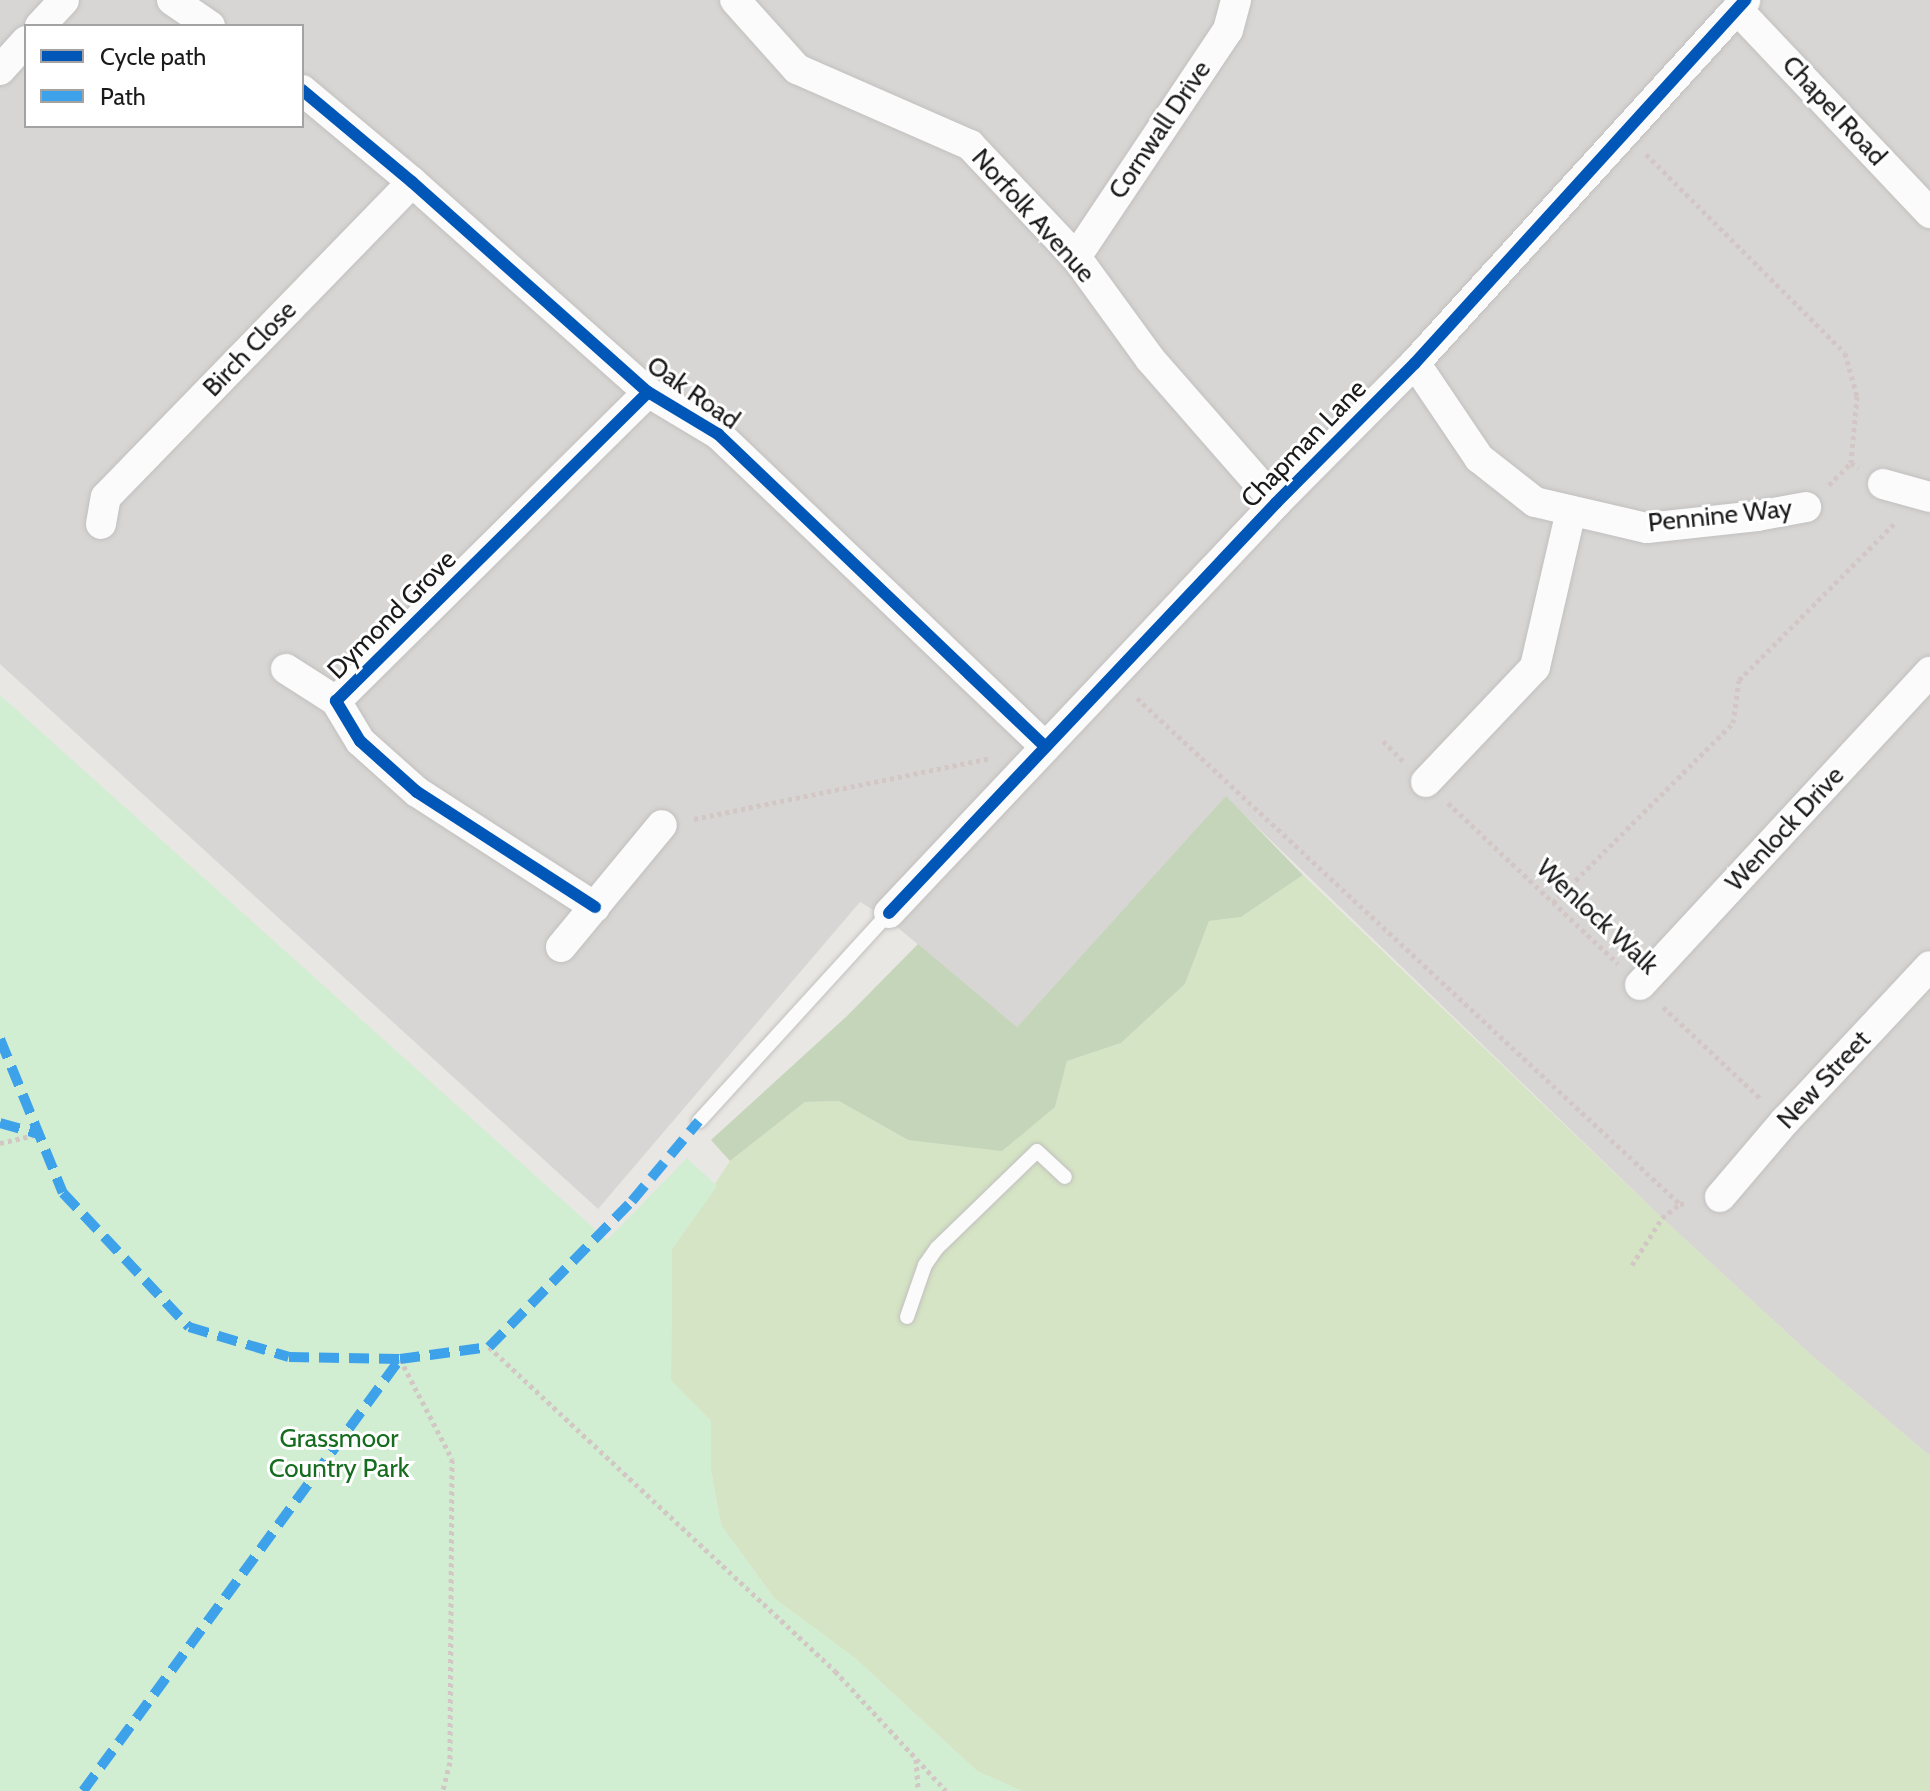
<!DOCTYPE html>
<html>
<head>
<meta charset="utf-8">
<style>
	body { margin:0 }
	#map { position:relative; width:1930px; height:1791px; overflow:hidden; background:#e9e7e3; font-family:Cabin,sans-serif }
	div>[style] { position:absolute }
	.residential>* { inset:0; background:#d8d6d4 }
	.grass>* { inset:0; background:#d5e4c4 }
	.forest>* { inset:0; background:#c4d5ba }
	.park>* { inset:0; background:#d2eed2 }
	.path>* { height:5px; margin-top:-2.5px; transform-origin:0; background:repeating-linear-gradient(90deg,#d3c7c5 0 4px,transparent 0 8px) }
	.roads { filter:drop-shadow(0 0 2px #c1c0bf) drop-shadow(0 0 2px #c1c0bf) }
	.lane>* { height:14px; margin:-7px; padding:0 7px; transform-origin:7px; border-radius:7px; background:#fcfbfb }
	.street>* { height:30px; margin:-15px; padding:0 15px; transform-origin:15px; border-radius:15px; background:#fcfbfb }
	.quiet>* { height:10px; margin-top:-5px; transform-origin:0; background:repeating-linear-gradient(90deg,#3da2ea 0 20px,transparent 0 30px) }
	.cycleway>* { height:12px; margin:-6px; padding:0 6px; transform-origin:6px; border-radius:6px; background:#0057b8 }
	span { translate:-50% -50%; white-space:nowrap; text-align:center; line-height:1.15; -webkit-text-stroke:6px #fff; paint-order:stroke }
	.street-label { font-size:26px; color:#1a1a1a }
	.park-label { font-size:26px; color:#156c1e }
	.legend { position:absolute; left:24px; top:24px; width:280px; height:104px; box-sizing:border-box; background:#fff; border:2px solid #a3a3a3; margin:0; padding:10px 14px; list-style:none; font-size:24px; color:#1a1a1a }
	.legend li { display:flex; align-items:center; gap:16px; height:40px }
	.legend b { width:40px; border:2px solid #a3a3a3 }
</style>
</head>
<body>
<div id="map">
	<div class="residential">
		<i style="clip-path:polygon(evenodd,0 0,1930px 0,1930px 1456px,1810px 1354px,1662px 1218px,1226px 797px,1017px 1027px,885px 917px,860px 902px,598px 1209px,0 664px,0 0,26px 26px,302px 26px,302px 126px,26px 126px,26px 26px)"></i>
	</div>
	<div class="grass">
		<i style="clip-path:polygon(1303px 875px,1662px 1218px,1810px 1354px,1930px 1456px,1930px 1791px,1022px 1791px,977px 1771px,855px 1658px,774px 1598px,721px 1525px,711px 1470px,711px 1421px,671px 1381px,672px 1249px,730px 1161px,805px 1102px,839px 1101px,908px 1140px,1055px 1107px,1067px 1061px,1121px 1043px,1185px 984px,1209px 921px,1241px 917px)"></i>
	</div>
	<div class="forest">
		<i style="clip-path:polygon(1226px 796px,1303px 875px,1241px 917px,1209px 921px,1185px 984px,1121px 1043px,1067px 1061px,1055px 1107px,1002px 1151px,908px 1140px,839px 1101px,805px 1102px,730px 1161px,711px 1140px,847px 1016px,918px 944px,1017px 1027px)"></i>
	</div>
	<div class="park">
		<i style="clip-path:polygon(0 695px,607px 1240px,687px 1158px,717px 1186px,672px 1249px,671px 1380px,711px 1421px,711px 1470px,721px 1525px,774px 1598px,855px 1658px,977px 1771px,1022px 1791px,0 1791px)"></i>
	</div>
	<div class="path">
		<i style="left:1646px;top:154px;width:281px;rotate:45deg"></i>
		<i style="left:1845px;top:353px;width:45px;rotate:74.4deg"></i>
		<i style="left:1857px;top:396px;width:67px;rotate:95.1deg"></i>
		<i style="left:1851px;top:463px;width:9px;rotate:36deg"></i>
		<i style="left:1829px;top:485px;width:31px;rotate:-45deg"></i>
		<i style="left:1137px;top:698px;width:742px;rotate:42.98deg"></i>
		<i style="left:1680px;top:1204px;width:8px;rotate:-7deg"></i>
		<i style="left:1383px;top:741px;width:28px;rotate:45deg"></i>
		<i style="left:1448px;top:803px;width:234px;rotate:43.4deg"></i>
		<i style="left:694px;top:819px;width:302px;rotate:-11.6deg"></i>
		<i style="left:1553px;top:903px;width:255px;rotate:-45deg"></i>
		<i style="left:1733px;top:723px;width:43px;rotate:-82.1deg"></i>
		<i style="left:1739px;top:680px;width:224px;rotate:-45.2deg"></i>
		<i style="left:1663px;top:1007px;width:134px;rotate:43.2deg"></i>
		<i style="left:0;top:1143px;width:40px;rotate:-13deg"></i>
		<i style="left:1632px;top:1265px;width:56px;rotate:-57.4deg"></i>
		<i style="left:1662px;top:1218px;width:23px;rotate:-38deg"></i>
		<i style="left:489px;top:1347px;width:474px;rotate:43.1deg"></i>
		<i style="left:835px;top:1671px;width:163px;rotate:47.2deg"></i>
		<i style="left:400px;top:1359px;width:113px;rotate:62.5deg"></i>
		<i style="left:452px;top:1459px;width:303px;rotate:90.4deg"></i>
		<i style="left:450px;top:1762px;width:30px;rotate:104deg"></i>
		<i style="left:916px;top:1759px;width:32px;rotate:86deg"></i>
	</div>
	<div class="roads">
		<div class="lane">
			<i style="left:699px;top:1121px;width:282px;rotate:-47.6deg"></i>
			<i style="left:907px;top:1317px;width:55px;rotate:-70.9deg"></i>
			<i style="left:925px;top:1265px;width:21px;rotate:-55deg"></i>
			<i style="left:937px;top:1248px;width:139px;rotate:-44.1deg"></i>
			<i style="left:1037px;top:1151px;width:38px;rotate:43deg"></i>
		</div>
		<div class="street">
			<i style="left:172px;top:0;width:46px;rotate:34.4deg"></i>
			<i style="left:735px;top:0;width:93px;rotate:48.1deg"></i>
			<i style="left:797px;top:69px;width:189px;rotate:23.7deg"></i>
			<i style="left:970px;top:145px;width:154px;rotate:46.6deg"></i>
			<i style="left:1076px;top:257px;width:126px;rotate:54deg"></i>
			<i style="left:1150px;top:359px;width:191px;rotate:48.8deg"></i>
			<i style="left:1737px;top:9px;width:281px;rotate:46.6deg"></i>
			<i style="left:40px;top:26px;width:35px;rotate:-47deg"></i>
			<i style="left:0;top:70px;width:39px;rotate:-48deg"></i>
			<i style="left:302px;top:90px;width:143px;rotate:39.9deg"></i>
			<i style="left:412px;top:182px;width:316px;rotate:41.7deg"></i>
			<i style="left:648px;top:392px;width:82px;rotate:31deg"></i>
			<i style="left:718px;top:434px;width:453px;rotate:43.7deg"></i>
			<i style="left:1076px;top:257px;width:273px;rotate:-56.2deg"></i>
			<i style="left:1228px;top:30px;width:31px;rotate:-75deg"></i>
			<i style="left:1415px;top:363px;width:115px;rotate:56deg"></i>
			<i style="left:1479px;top:458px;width:71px;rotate:38.2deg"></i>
			<i style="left:1535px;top:502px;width:115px;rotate:13.1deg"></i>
			<i style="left:1647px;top:528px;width:111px;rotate:-6.2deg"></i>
			<i style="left:1757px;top:516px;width:50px;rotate:-10.4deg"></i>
			<i style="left:1883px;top:484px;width:49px;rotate:15.5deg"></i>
			<i style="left:101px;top:524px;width:27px;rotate:-80deg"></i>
			<i style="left:106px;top:497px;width:439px;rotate:-45.8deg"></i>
			<i style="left:286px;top:669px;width:59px;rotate:32.6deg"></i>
			<i style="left:1426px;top:782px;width:158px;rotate:-46.5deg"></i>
			<i style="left:1535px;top:667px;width:160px;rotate:-77deg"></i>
			<i style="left:595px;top:907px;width:212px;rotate:-147.1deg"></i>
			<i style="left:417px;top:792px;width:76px;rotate:-138.2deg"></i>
			<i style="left:360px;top:741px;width:47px;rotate:-121deg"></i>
			<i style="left:336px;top:701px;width:439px;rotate:-44.7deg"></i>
			<i style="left:889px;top:913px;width:564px;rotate:-46.65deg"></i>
			<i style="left:1276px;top:503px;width:197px;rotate:-45.2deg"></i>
			<i style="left:1415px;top:363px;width:491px;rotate:-47.7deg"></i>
			<i style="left:561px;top:947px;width:158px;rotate:-50.4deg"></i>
			<i style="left:1640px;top:985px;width:427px;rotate:-47.2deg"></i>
			<i style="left:1720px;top:1197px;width:100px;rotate:-49.5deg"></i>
			<i style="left:1785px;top:1121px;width:212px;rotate:-46.9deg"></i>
		</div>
	</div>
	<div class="quiet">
		<i style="left:0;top:1039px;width:166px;rotate:67.8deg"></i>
		<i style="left:63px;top:1193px;width:184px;rotate:46.8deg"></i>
		<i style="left:189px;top:1327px;width:104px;rotate:16.7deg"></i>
		<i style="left:289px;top:1357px;width:111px;rotate:1deg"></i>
		<i style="left:400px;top:1359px;width:90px;rotate:-7.7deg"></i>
		<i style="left:489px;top:1347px;width:204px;rotate:-45.6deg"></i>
		<i style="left:632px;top:1201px;width:104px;rotate:-50.1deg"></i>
		<i style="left:0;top:1123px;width:41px;rotate:15.8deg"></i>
		<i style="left:83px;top:1791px;width:536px;rotate:-53.73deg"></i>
	</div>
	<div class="cycleway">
		<i style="left:302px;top:90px;width:143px;rotate:39.9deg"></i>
		<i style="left:412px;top:182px;width:316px;rotate:41.7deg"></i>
		<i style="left:648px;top:392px;width:82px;rotate:31deg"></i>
		<i style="left:718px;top:434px;width:453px;rotate:43.7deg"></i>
		<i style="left:595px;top:907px;width:212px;rotate:-147.1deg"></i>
		<i style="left:417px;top:792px;width:76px;rotate:-138.2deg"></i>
		<i style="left:360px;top:741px;width:47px;rotate:-121deg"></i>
		<i style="left:336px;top:701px;width:439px;rotate:-44.7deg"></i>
		<i style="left:889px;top:913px;width:564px;rotate:-46.65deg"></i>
		<i style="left:1276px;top:503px;width:197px;rotate:-45.2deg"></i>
		<i style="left:1415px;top:363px;width:491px;rotate:-47.7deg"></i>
	</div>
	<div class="street-label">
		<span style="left:1834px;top:111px;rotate:47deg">Chapel Road</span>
		<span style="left:1160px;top:130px;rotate:-56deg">Cornwall Drive</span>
		<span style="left:1033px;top:216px;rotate:48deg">Norfolk Avenue</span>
		<span style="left:250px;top:349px;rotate:-46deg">Birch Close</span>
		<span style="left:693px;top:393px;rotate:35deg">Oak Road</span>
		<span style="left:1304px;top:444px;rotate:-46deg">Chapman Lane</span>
		<span style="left:1720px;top:516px;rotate:-6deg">Pennine Way</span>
		<span style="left:392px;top:615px;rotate:-45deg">Dymond Grove</span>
		<span style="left:1785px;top:829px;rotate:-47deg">Wenlock Drive</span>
		<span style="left:1597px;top:917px;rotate:43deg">Wenlock Walk</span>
		<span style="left:1824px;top:1080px;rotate:-47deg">New Street</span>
	</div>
	<div class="park-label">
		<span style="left:339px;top:1454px">Grassmoor<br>Country Park</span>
	</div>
	<ul class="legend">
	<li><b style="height:10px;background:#0057b8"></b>Cycle path</li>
	<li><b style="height:10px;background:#3da2ea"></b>Path</li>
	</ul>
</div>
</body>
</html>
